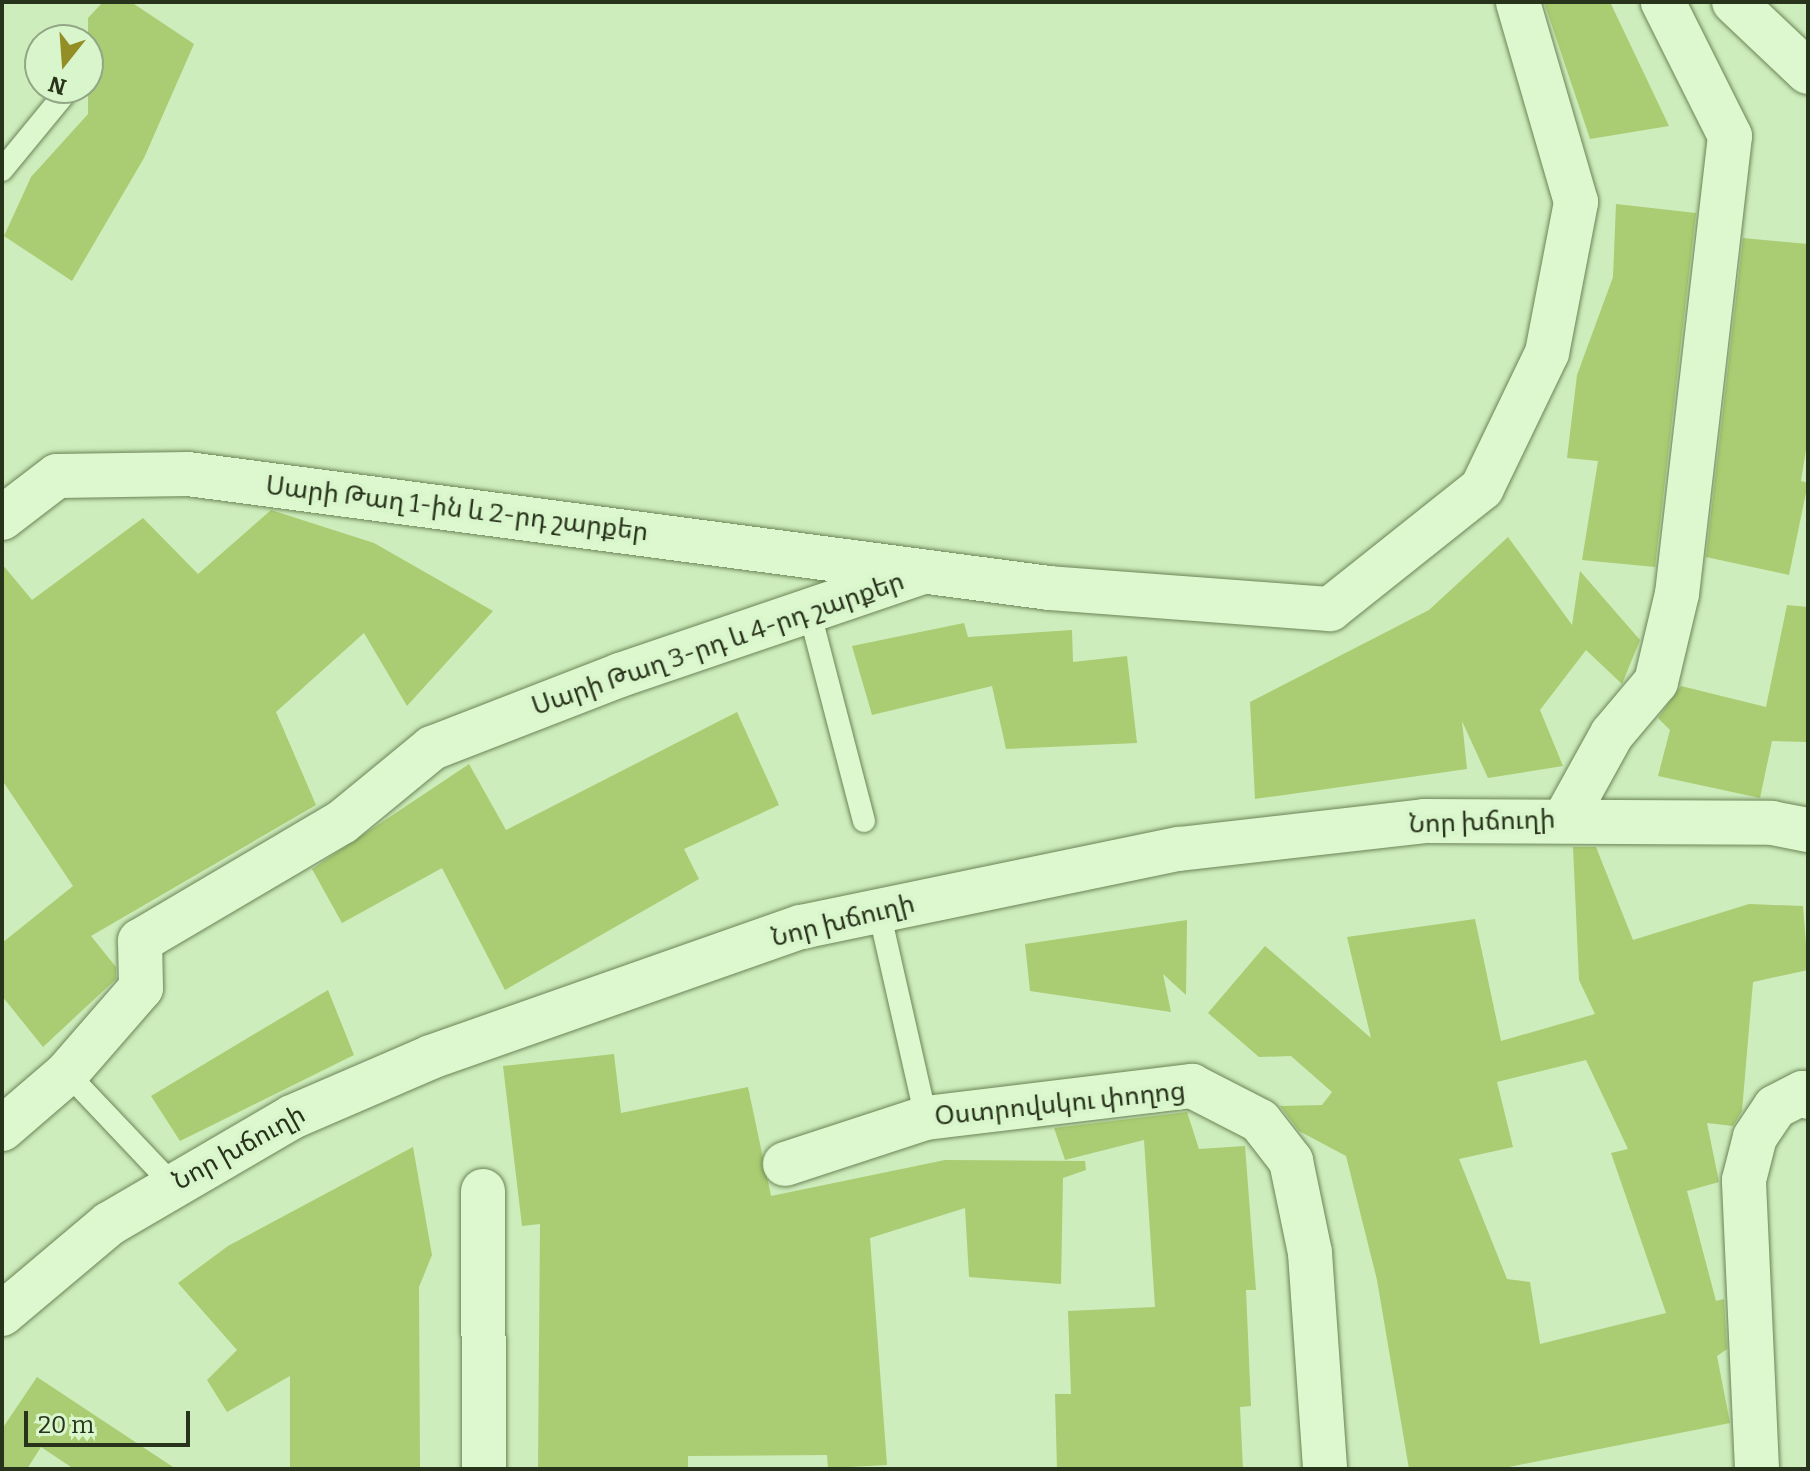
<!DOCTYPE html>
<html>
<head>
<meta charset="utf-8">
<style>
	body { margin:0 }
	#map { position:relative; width:1810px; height:1471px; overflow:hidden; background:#cdedbc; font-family:Bitter,"Noto Sans Armenian",serif }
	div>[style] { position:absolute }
	.building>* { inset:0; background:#aacc72 }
	.roads { filter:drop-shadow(0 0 2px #6d8456) drop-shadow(0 0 2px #6d8456) }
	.service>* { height:22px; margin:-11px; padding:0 11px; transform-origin:11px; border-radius:11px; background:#ddf8cf }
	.minor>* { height:44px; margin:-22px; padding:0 22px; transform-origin:22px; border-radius:22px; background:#ddf8cf }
	.tertiary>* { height:44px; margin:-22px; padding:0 22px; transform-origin:22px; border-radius:22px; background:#ddf8cf }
	.secondary>* { height:44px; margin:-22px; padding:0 22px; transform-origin:22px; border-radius:22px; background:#ddf8cf }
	span { translate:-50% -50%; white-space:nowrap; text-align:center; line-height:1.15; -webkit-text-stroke:8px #d9f5cb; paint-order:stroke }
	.street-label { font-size:26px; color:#28331b }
	.frame { position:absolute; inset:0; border:4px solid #28331b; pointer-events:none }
	.north { position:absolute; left:24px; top:24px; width:80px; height:80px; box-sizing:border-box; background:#d9f5cb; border:2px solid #92a785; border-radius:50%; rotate:197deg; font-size:22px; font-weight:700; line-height:32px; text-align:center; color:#28331b }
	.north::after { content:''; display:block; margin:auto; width:28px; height:36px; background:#938e26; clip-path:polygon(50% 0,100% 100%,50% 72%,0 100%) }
	.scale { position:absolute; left:24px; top:1411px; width:166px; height:36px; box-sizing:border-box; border:4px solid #28331b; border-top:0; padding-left:10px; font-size:24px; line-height:28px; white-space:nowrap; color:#28331b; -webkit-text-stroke:6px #d9f5cb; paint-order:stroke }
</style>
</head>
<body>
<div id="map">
	<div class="building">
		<i style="clip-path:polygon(103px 2px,131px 2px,194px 44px,144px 158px,72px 281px,4px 236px,31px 177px,88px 114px,88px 18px)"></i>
		<i style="clip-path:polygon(1544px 2px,1610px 2px,1669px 126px,1590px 139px)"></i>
		<i style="clip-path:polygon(1616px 204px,1696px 213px,1655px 567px,1582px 560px,1598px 461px,1567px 458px,1577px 375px,1613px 277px)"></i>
		<i style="clip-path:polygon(1743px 238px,1808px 244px,1808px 437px,1801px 481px,1808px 483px,1789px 575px,1706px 557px)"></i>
		<i style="clip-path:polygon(271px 510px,374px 543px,493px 611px,407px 706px,364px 633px,276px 712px,316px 805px,91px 936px,116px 967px,116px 979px,43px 1047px,2px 996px,2px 943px,73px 886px,2px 780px,2px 564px,32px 600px,143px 518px,198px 574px)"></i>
		<i style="clip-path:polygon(1508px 537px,1572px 625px,1580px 571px,1640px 640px,1622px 684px,1586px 650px,1540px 710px,1563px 766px,1488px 778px,1462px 721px,1467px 769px,1255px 799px,1250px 702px,1429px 610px)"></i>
		<i style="clip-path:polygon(1787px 605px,1808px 607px,1808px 742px,1772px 741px,1760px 798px,1658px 776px,1670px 730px,1658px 718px,1681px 686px,1766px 707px)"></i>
		<i style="clip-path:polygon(964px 623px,968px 637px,1072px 630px,1073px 662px,1127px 656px,1137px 743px,1006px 749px,992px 686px,872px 715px,852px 646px)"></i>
		<i style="clip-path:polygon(737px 712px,779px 805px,684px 849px,699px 879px,505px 990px,442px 868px,342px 923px,312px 869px,469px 764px,506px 830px)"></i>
		<i style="clip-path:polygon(evenodd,1573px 847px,1596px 847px,1633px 940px,1749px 904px,1803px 906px,1808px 970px,1753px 982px,1742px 1111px,1733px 1126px,1707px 1123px,1719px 1182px,1687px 1191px,1716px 1301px,1724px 1299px,1727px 1349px,1717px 1356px,1730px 1423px,1499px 1469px,1409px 1469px,1377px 1280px,1346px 1156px,1299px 1131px,1280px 1106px,1322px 1105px,1332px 1092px,1291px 1056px,1259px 1057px,1208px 1013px,1265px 946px,1371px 1038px,1347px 937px,1475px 919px,1501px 1041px,1595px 1014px,1579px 980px,1573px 847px,1586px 1060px,1628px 1149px,1611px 1153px,1666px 1313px,1540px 1344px,1530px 1282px,1507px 1279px,1459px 1159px,1513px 1147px,1497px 1082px,1586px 1060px)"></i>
		<i style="clip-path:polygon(1187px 920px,1186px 995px,1163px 974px,1171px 1012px,1030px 991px,1025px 944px)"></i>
		<i style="clip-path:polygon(328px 990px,354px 1055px,180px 1141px,151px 1096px)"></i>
		<i style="clip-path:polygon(614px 1054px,621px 1113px,748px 1087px,771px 1196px,945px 1160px,1085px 1161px,1086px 1170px,1063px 1178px,1061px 1284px,969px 1277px,965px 1208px,870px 1238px,887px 1465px,828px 1468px,827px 1455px,688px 1456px,688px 1469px,538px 1469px,540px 1224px,522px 1226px,503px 1066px)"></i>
		<i style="clip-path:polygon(1187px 1112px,1199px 1149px,1245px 1146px,1256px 1290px,1246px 1290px,1251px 1406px,1240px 1407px,1243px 1469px,1057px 1469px,1055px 1394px,1071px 1394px,1068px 1311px,1155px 1307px,1144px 1140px,1065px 1160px,1054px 1128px)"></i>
		<i style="clip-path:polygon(413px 1147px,432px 1255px,419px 1287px,420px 1469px,290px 1469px,290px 1376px,227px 1412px,207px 1380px,237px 1350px,178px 1283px,228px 1246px)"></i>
		<i style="clip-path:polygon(37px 1377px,176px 1469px,74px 1469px,41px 1447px,27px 1469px,2px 1469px,2px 1429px)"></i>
	</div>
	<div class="roads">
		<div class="service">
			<i style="left:2px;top:170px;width:102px;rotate:-50.6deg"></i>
			<i style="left:809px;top:610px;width:218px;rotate:75.4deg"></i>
			<i style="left:879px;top:911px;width:212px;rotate:77.2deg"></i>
			<i style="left:67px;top:1073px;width:153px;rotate:46.6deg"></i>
		</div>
		<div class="minor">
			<i style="left:2px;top:518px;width:69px;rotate:-37.4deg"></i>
			<i style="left:57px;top:476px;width:131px;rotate:-0.9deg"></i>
			<i style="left:188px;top:474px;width:869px;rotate:7.54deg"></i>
			<i style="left:1049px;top:588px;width:282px;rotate:4.3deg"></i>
			<i style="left:1330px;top:609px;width:194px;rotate:-38.5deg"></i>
			<i style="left:1482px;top:488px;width:150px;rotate:-64.3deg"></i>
			<i style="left:1547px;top:353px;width:154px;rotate:-79.1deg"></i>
			<i style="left:1576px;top:202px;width:208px;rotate:-106.2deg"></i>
			<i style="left:1565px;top:819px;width:97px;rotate:-61.1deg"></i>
			<i style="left:1612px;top:734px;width:68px;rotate:-49.8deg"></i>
			<i style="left:1656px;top:682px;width:90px;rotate:-76.6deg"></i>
			<i style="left:1677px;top:594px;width:461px;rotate:-83.4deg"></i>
			<i style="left:1730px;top:136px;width:150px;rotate:-116.6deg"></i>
			<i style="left:2px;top:1129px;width:86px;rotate:-40.7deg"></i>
			<i style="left:67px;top:1073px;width:113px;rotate:-49deg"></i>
			<i style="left:141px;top:988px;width:47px;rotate:-91.2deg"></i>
			<i style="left:140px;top:941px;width:234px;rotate:-30.5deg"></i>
			<i style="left:342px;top:822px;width:117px;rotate:-39.4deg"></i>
			<i style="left:432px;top:748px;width:202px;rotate:-21.2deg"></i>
			<i style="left:620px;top:675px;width:316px;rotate:-18.8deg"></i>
			<i style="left:785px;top:1164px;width:148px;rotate:-18.1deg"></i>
			<i style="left:926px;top:1118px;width:268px;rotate:-6.9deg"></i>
			<i style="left:1192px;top:1086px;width:76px;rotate:27.2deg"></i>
			<i style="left:1260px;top:1121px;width:51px;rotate:52.2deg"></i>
			<i style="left:1291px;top:1161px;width:94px;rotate:78.3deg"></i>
			<i style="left:1310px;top:1253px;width:217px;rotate:86deg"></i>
			<i style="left:483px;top:1191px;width:278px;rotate:89.8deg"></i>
			<i style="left:1757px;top:1469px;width:289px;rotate:-92.6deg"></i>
			<i style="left:1744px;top:1180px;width:44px;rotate:-75.7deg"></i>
			<i style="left:1755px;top:1137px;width:36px;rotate:-56deg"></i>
			<i style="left:1775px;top:1107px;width:31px;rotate:-27deg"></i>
			<i style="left:1803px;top:1093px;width:6px;rotate:39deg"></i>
		</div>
		<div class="tertiary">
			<i style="left:1734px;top:2px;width:102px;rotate:43.4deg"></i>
		</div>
		<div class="secondary">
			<i style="left:2px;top:1314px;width:140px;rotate:-40.1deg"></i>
			<i style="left:109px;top:1224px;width:212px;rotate:-30.3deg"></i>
			<i style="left:292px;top:1117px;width:151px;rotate:-23.3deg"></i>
			<i style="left:431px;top:1057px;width:392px;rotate:-19.4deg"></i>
			<i style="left:801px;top:927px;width:386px;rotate:-11.7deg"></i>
			<i style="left:1179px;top:849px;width:247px;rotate:-6.5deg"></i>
			<i style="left:1424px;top:821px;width:348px;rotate:0.3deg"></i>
			<i style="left:1772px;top:823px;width:37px;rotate:11deg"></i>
		</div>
	</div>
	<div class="street-label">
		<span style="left:457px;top:509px;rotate:7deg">Սարի Թաղ 1-ին և 2-րդ շարքեր</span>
		<span style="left:718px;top:644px;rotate:-19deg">Սարի Թաղ 3-րդ և 4-րդ շարքեր</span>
		<span style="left:1482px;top:822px;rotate:-2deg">Նոր խճուղի</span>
		<span style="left:843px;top:921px;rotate:-14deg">Նոր խճուղի</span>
		<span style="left:1060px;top:1104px;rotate:-6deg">Օստրովսկու փողոց</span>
		<span style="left:239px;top:1148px;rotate:-29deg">Նոր խճուղի</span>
	</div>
	<div class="frame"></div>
	<div class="north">N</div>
	<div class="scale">20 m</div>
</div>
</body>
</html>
